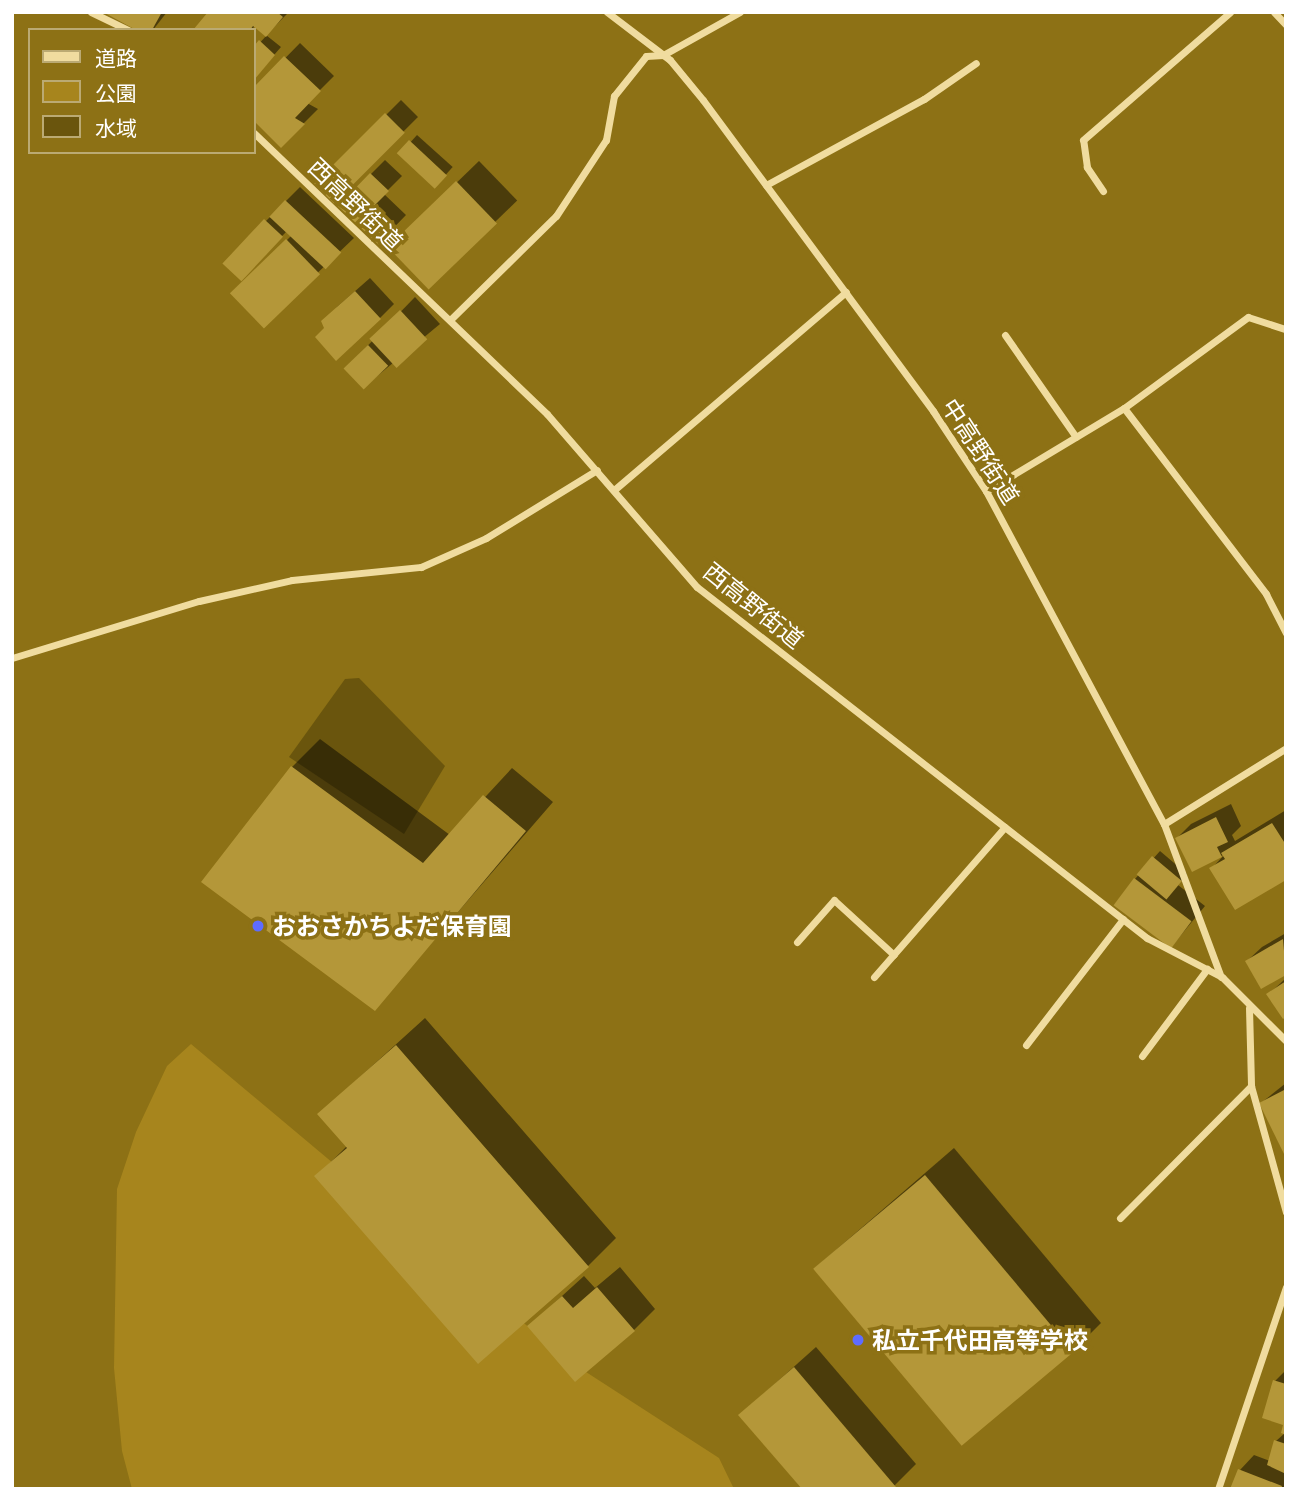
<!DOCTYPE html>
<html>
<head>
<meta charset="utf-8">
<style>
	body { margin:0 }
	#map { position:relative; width:1298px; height:1501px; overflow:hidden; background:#8d7115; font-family:"Golos Text","Noto Sans JP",sans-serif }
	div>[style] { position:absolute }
	.green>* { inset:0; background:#a7851d }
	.water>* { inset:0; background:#6a550d }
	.shadow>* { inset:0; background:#0007; transform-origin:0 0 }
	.building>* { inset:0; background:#b49739; transform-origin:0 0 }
	.street>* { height:7px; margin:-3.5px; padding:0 3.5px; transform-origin:3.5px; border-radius:3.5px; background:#f0dc9f }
	.dots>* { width:19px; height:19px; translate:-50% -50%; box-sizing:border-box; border:4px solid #8d7115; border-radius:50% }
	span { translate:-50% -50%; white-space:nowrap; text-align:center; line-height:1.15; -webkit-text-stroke:7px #8d7115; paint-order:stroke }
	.street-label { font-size:24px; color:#fff }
	.poi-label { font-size:24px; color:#fff; font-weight:700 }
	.left { translate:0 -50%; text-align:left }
	.frame { position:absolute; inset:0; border:14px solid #fff; pointer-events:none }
	.legend { position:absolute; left:28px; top:28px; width:228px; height:126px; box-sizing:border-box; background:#8d7115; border:2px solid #bbaa73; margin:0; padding:9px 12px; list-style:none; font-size:21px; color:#fff }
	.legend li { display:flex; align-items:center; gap:14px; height:35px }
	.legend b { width:35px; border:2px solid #bbaa73 }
</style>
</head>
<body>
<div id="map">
	<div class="green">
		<i style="clip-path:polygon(191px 1044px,569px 1361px,719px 1458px,734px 1489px,132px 1489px,122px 1451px,114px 1368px,117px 1189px,136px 1132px,167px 1066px)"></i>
	</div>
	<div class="water">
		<i style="clip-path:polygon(359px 678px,445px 766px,404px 834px,289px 757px,345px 679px)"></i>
	</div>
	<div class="shadow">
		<i style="clip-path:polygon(106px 12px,167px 12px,153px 30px,139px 30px)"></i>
		<i style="clip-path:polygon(210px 12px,289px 12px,266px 35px,281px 47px,254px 78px,254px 49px,267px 35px,255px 25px,252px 30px,195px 30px)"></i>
		<i style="clip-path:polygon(300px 43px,334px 76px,307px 103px,318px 109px,281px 146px,254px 119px,254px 90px)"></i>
		<i style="left:401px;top:100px;width:24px;height:120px;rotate:45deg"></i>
		<i style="left:417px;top:135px;width:48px;height:25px;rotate:42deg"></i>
		<i style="clip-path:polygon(385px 160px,402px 176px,384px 194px,406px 215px,379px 243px,340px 205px)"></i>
		<i style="left:479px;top:161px;width:55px;height:124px;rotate:46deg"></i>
		<i style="clip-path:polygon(300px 187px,354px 238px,263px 325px,233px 294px,291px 236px,286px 232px,241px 278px,224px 263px)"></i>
		<i style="clip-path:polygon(370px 278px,394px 304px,380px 318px,326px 329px,337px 307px)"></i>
		<i style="clip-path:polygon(415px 297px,440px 324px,364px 387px,346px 368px)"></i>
		<i style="clip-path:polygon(320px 739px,450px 835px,512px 768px,553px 802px,375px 1008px,292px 767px)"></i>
		<i style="clip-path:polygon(1231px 804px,1241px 826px,1232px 835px,1235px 841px,1286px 810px,1286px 878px,1212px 868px,1225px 854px,1193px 870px,1177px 838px,1191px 824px)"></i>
		<i style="clip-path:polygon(1160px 851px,1187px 874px,1178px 885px,1205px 906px,1172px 946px,1135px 879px)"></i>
		<i style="clip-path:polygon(1286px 933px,1286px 973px,1247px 961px,1262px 947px)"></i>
		<i style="clip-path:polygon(1286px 978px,1286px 1015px,1269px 994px)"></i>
		<i style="clip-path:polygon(425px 1018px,616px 1238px,588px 1266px,317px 1176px,347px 1146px,319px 1114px)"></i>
		<i style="clip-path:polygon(1286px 1083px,1286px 1154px,1261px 1103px)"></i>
		<i style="clip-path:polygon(954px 1148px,1101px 1323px,1073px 1351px,815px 1268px)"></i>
		<i style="clip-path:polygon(620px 1267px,655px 1309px,634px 1330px,529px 1326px,584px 1276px,595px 1288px)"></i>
		<i style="clip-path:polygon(816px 1347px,916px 1464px,891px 1489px,740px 1415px)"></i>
		<i style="clip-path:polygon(1286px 1370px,1286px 1489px,1232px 1489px,1240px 1470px,1254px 1455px,1270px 1461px,1276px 1441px,1285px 1433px,1275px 1381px)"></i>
	</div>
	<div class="building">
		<i style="clip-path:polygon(103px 12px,162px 12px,152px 30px,136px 30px)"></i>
		<i style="clip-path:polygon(208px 12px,277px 12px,283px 17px,266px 37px,253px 26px,250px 30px,193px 30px)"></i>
		<i style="clip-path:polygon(259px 40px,275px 55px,254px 80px,254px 46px)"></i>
		<i style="clip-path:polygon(284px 56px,321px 91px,295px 118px,305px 124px,281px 148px,254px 121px,254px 87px)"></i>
		<i style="left:385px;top:113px;width:28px;height:100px;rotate:45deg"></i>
		<i style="left:409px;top:140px;width:52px;height:18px;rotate:43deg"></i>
		<i style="clip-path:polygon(370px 173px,389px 191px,371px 209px,393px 231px,379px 245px,338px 206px)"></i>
		<i style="left:456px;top:181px;width:59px;height:95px;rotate:46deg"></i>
		<i style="left:285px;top:200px;width:77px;height:23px;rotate:43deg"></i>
		<i style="left:264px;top:219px;width:26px;height:61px;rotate:43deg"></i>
		<i style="left:286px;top:239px;width:49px;height:78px;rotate:46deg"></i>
		<i style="clip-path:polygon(355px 291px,381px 319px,336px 361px,315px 337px,324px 328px,321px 321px)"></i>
		<i style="left:400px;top:310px;width:40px;height:42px;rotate:47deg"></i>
		<i style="left:368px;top:345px;width:29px;height:34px;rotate:46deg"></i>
		<i style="clip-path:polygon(291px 766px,423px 863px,483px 795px,526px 831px,375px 1011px,201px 882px)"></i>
		<i style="clip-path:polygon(1216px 817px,1228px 842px,1217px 847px,1222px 857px,1192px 872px,1175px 838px)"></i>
		<i style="clip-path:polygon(1272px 823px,1286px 845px,1286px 880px,1235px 910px,1209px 868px,1225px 859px,1221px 853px)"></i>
		<i style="left:1152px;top:856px;width:39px;height:24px;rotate:40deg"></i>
		<i style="left:1134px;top:878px;width:72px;height:34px;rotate:37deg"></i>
		<i style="clip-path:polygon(1283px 939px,1286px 975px,1261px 989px,1245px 961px)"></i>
		<i style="clip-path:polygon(1286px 981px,1286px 1017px,1283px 1019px,1266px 994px)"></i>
		<i style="clip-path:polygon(396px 1045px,589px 1267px,478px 1364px,314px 1176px,347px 1148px,317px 1114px)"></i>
		<i style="clip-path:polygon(1286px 1089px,1286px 1158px,1259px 1103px)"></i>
		<i style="left:925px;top:1175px;width:231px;height:146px;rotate:50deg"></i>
		<i style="clip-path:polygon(597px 1287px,635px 1331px,575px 1382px,527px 1326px,562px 1296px,573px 1308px)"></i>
		<i style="clip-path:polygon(794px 1367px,896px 1487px,894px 1489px,802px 1489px,738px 1415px)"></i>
		<i style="clip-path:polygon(1273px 1380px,1286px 1384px,1286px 1435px,1281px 1433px,1283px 1425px,1262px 1418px)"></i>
		<i style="clip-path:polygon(1274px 1440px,1286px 1444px,1286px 1474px,1267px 1465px)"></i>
		<i style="clip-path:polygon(1238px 1469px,1282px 1486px,1281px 1489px,1230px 1489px)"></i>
	</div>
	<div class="street">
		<i style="left:91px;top:12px;width:41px;rotate:25.9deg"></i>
		<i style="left:607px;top:12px;width:79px;rotate:37.3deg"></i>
		<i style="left:670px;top:60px;width:52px;rotate:50.5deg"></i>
		<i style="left:703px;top:100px;width:387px;rotate:53.5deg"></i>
		<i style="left:933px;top:411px;width:96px;rotate:56.5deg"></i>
		<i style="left:986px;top:491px;width:378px;rotate:61.9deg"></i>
		<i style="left:1164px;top:824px;width:163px;rotate:69.6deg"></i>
		<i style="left:1274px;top:12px;width:18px;rotate:47deg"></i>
		<i style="left:254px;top:133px;width:406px;rotate:43.8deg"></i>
		<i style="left:547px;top:414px;width:229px;rotate:49.1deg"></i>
		<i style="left:697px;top:587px;width:571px;rotate:37.95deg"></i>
		<i style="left:1147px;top:938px;width:85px;rotate:27.5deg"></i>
		<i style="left:1222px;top:977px;width:91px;rotate:45deg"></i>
		<i style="left:766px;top:185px;width:180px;rotate:-28.6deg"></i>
		<i style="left:924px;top:99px;width:63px;rotate:-34.7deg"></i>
		<i style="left:1103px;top:191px;width:29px;rotate:-124deg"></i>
		<i style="left:1087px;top:167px;width:27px;rotate:-98deg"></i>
		<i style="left:1083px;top:140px;width:195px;rotate:-41deg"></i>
		<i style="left:450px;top:320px;width:148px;rotate:-44.5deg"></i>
		<i style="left:556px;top:216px;width:91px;rotate:-56.7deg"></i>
		<i style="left:606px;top:140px;width:45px;rotate:-79.7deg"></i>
		<i style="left:614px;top:96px;width:51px;rotate:-51.3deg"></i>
		<i style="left:646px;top:56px;width:17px;rotate:-3deg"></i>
		<i style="left:663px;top:55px;width:88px;rotate:-29.2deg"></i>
		<i style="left:1005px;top:335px;width:124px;rotate:55.2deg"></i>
		<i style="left:1124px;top:408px;width:234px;rotate:52.6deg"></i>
		<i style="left:1266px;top:594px;width:44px;rotate:62.9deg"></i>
		<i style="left:614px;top:490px;width:305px;rotate:-40.5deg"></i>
		<i style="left:986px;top:491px;width:161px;rotate:-31deg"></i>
		<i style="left:1124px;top:408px;width:154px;rotate:-36.3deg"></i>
		<i style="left:1248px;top:317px;width:40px;rotate:18deg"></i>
		<i style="left:12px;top:658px;width:195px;rotate:-17deg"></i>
		<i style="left:199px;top:601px;width:95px;rotate:-12.7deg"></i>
		<i style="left:292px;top:580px;width:130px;rotate:-5.8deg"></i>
		<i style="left:421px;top:567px;width:71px;rotate:-24deg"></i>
		<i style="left:486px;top:538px;width:130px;rotate:-31.5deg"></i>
		<i style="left:1164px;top:824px;width:144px;rotate:-31.9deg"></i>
		<i style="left:797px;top:942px;width:56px;rotate:-48.6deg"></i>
		<i style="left:834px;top:900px;width:81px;rotate:42.5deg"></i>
		<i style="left:874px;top:977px;width:199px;rotate:-48.9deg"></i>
		<i style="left:1249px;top:1008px;width:78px;rotate:88.5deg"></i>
		<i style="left:1251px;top:1086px;width:131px;rotate:74.5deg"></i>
		<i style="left:1026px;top:1045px;width:159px;rotate:-52.4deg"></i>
		<i style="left:1142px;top:1056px;width:109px;rotate:-53.2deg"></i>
		<i style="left:1120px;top:1218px;width:186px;rotate:-45.2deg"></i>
		<i style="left:1218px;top:1489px;width:213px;rotate:-71.4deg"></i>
	</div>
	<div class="dots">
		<i style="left:258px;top:926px;background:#5e6cff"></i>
		<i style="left:858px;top:1340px;background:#5e6cff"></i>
	</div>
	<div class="street-label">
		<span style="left:356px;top:204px;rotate:44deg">西高野街道</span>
		<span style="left:981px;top:451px;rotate:57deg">中高野街道</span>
		<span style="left:754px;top:605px;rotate:39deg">西高野街道</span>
	</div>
	<div class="poi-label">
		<span class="left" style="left:272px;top:926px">おおさかちよだ保育園</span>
		<span class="left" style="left:872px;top:1340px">私立千代田高等学校</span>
	</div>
	<div class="frame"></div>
	<ul class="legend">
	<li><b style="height:9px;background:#f0dc9f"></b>道路</li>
	<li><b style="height:19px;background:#a7851d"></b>公園</li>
	<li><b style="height:19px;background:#6a550d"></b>水域</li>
	</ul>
</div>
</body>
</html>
